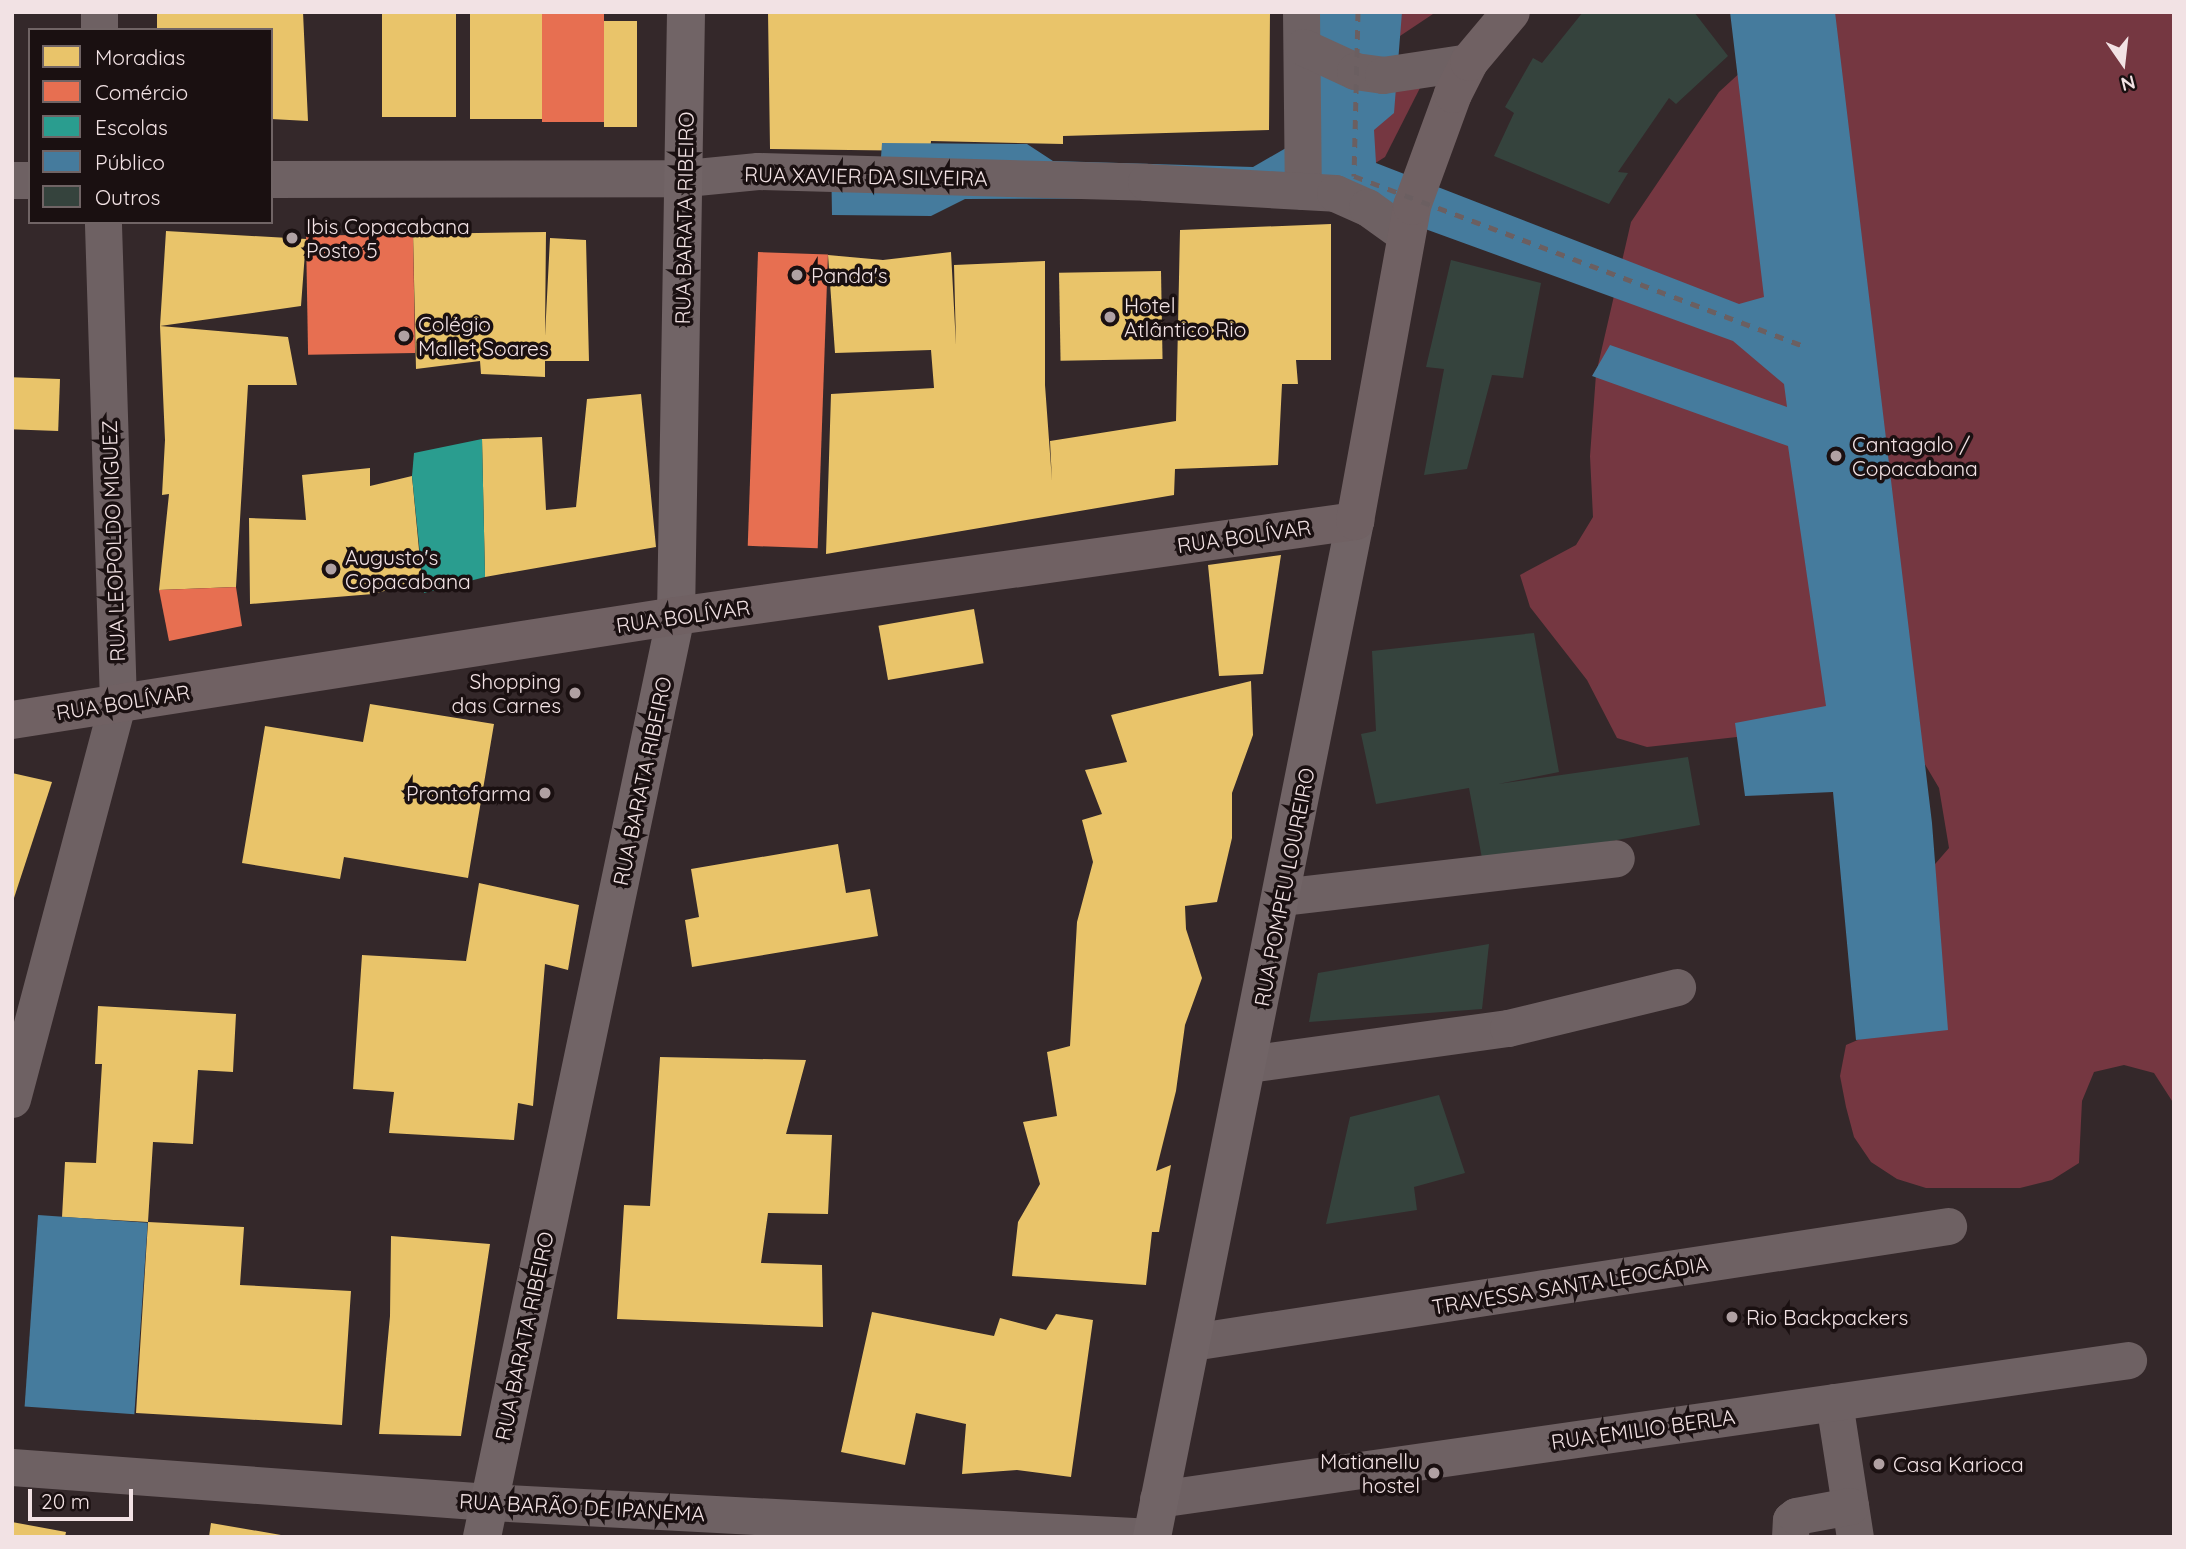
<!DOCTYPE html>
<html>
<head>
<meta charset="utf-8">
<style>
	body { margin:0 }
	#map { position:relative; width:2186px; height:1549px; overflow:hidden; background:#34282a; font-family:Quicksand,sans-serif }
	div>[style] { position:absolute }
	.green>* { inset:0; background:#753741 }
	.homes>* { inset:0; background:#e9c46a; transform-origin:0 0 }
	.shops>* { inset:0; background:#e76f51; transform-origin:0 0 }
	.schools>* { inset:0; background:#2a9d8f }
	.public>* { inset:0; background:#457b9d; transform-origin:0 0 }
	.building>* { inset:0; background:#35433d }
	.street>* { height:37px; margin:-18.5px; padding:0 18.5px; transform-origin:18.5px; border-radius:18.5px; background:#6e6163 }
	.secondary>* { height:38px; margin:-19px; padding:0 19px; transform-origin:19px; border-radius:19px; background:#716466 }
	.primary>* { height:38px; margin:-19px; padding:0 19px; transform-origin:19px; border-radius:19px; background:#706163 }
	.rail>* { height:5px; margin-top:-2.5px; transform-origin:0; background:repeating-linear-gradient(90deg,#6b5f61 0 9px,transparent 0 18px) }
	.dots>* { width:19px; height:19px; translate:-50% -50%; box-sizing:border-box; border:4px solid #1a1011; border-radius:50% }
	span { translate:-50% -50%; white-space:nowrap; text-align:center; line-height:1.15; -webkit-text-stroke:7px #1a1011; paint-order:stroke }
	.street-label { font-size:21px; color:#f2e2e4 }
	.poi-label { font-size:21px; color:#f2e2e4 }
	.left { translate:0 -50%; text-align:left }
	.right { translate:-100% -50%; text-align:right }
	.frame { position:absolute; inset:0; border:14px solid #f2e2e4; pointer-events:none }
	.legend { position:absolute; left:28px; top:28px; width:245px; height:196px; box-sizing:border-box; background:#1a1011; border:2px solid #706465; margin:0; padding:9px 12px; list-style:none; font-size:21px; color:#f2e2e4 }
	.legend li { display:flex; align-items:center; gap:14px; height:35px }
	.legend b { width:35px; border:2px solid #706465 }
	.north { position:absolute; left:2088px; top:28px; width:70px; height:70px; -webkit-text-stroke:5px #1a1011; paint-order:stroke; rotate:166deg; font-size:19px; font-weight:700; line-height:28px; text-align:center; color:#f2e2e4 }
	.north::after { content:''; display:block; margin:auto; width:24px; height:32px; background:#f2e2e4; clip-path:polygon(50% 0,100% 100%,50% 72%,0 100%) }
	.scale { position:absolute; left:28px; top:1489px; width:105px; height:32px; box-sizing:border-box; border:4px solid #f2e2e4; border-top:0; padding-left:9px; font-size:21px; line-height:24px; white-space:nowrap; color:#f2e2e4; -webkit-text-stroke:5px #1a1011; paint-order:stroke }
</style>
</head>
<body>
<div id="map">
	<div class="green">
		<i style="clip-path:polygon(1313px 12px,1436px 12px,1391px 42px)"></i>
		<i style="clip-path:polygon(1806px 12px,2174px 12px,2174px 1104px,2154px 1073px,2124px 1065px,2094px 1072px,2082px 1101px,2079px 1163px,2052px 1180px,2020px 1188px,1926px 1188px,1897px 1179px,1871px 1162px,1854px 1137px,1846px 1107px,1840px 1076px,1846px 1045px,1874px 1033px,1929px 871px,1949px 848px,1939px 788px,1923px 761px,1737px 737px,1647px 747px,1617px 738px,1587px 680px,1530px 607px,1520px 575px,1576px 545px,1593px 517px,1590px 456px,1596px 374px,1631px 222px,1719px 92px)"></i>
		<i style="clip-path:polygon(1320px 81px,1423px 82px,1385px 157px,1366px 169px)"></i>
	</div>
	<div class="homes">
		<i style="clip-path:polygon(157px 12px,303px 12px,308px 121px,271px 119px,271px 30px,157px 30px)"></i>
		<i style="left:382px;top:12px;width:74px;height:105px"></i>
		<i style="left:470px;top:12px;width:72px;height:107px"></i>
		<i style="clip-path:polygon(768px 12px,1270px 12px,1269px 130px,1063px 136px,1063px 144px,931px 141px,930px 151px,770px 149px)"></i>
		<i style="left:637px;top:21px;width:106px;height:33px;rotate:90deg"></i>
		<i style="clip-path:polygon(1331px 224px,1331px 360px,1296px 360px,1298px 384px,1282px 384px,1278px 465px,1175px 469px,1174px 495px,826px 554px,831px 394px,934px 388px,931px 350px,835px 353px,828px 255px,883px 260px,951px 252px,956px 345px,954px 265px,1045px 261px,1045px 385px,1052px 481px,1050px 441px,1176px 421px,1180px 230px)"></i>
		<i style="clip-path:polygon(166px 231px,306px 239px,301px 306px,160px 326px,288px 337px,297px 385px,248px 385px,236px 587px,159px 590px,169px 494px,162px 495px,165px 440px,160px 326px)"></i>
		<i style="clip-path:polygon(546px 232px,545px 336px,550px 238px,586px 240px,589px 361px,545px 361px,545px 377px,481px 374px,480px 361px,416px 369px,413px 234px)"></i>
		<i style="left:1161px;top:271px;width:88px;height:102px;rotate:89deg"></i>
		<i style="left:60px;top:379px;width:52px;height:48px;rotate:92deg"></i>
		<i style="clip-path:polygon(641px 394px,656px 547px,485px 577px,482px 439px,542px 437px,546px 510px,576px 507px,587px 399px)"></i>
		<i style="clip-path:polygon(370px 468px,370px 486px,412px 476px,422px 581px,373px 594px,250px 604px,249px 518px,306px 520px,302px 475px)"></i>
		<i style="clip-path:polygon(1281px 555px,1263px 674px,1219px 676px,1208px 565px)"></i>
		<i style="left:974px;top:609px;width:55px;height:97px;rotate:80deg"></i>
		<i style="clip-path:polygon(1251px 681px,1253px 735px,1232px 793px,1232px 838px,1217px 902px,1185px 906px,1186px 929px,1202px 978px,1185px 1025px,1176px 1091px,1156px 1171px,1171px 1165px,1159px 1232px,1152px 1232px,1146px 1285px,1012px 1276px,1018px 1222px,1040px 1184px,1023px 1122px,1057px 1116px,1047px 1052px,1070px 1046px,1077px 922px,1093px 862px,1082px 820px,1102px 814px,1085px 770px,1127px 762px,1111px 715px)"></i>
		<i style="clip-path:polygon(370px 704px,494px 724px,468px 878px,344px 857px,340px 879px,242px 863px,265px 726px,363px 742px)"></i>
		<i style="clip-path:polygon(12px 773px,52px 782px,13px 901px,12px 901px)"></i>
		<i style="clip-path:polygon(838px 844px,846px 893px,870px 889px,878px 936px,692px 967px,685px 920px,699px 917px,691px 869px)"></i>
		<i style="clip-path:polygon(479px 883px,579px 905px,568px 970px,545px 964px,533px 1106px,518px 1103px,514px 1140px,389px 1133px,394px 1092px,353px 1089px,362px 955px,466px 961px)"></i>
		<i style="clip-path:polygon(98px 1006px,236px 1014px,233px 1072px,198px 1070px,193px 1144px,153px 1142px,148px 1222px,62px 1217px,65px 1162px,96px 1163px,102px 1064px,95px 1064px)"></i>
		<i style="clip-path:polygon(660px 1057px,806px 1060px,786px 1134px,832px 1135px,828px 1214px,768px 1213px,761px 1263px,822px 1265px,823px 1327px,617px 1319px,624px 1205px,650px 1206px)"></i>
		<i style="clip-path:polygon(148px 1222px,244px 1227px,240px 1285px,351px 1291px,342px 1425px,136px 1413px)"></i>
		<i style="clip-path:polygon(391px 1236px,490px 1244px,461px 1436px,379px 1434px,390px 1316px)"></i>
		<i style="clip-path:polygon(872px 1312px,994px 1336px,1000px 1318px,1046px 1330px,1056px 1314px,1093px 1320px,1071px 1477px,1017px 1470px,962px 1474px,966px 1424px,916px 1413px,905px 1465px,841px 1452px)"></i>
		<i style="clip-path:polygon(12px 1522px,66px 1532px,65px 1537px,12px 1537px)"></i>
		<i style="clip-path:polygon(211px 1523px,281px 1535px,281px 1537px,209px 1537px)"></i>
	</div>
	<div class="shops">
		<i style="left:542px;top:12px;width:62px;height:110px"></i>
		<i style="left:413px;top:234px;width:119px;height:107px;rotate:89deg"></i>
		<i style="left:758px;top:252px;width:70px;height:294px;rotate:2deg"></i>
		<i style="clip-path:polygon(236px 587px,242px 626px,169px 641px,159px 590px)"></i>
	</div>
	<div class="schools">
		<i style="clip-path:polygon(482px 439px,485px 577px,424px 593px,412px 476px,414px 453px)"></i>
	</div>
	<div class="public">
		<i style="clip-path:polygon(1287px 12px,1402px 12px,1394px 113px,1374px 130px,1376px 163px,1739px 304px,1764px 297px,1730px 12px,1835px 12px,1932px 823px,1948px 1030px,1856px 1040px,1833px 792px,1745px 796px,1735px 723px,1826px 706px,1788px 446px,1592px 376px,1610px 345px,1787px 407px,1784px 384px,1733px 341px,1340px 198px,965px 199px,931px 216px,832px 215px,831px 156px,881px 157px,882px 143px,1027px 144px,1053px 161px,1253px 167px,1286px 148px)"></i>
		<i style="left:38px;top:1215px;width:110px;height:192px;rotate:4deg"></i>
	</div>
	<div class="building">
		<i style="clip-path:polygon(1583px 12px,1694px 12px,1728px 56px,1676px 104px,1669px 98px,1618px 172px,1628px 173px,1609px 204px,1494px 156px,1514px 113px,1505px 107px,1533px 58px,1542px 63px)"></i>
		<i style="clip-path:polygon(1451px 260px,1541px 283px,1523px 378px,1492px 375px,1467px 469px,1424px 475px,1444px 369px,1426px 367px)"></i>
		<i style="clip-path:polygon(1534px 633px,1559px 772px,1498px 784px,1688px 757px,1700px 825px,1483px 864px,1469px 788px,1376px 804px,1361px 734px,1376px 731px,1372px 651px)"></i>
		<i style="clip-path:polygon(1489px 944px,1482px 1009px,1309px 1022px,1318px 973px)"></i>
		<i style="clip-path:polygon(1439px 1095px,1465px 1173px,1414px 1187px,1417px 1210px,1326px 1224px,1350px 1117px)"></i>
	</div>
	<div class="street">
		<i style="left:99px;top:12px;width:18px;rotate:90deg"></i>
		<i style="left:1301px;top:12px;width:179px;rotate:89.4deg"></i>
		<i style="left:1303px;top:47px;width:57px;rotate:24.8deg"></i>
		<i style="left:1355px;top:71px;width:28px;rotate:8deg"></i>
		<i style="left:1383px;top:75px;width:87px;rotate:-8.6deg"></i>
		<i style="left:271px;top:179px;width:415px;rotate:-0.1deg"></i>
		<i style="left:686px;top:178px;width:72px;rotate:-5.6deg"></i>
		<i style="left:758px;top:171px;width:388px;rotate:1.6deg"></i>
		<i style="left:1146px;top:182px;width:189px;rotate:3.3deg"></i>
		<i style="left:1335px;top:193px;width:35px;rotate:24deg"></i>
		<i style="left:1367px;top:207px;width:48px;rotate:35.7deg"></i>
		<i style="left:12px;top:180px;width:18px"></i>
		<i style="left:1281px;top:897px;width:337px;rotate:-6.6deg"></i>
		<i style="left:1248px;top:1064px;width:262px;rotate:-7.9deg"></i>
		<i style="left:1508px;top:1028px;width:174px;rotate:-13.6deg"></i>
		<i style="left:12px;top:1099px;width:411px;rotate:-75.1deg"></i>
		<i style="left:118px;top:702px;width:480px;rotate:-91.8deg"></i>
		<i style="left:1192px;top:1342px;width:765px;rotate:-8.72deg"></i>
		<i style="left:1834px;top:1402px;width:137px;rotate:81.2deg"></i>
		<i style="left:12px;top:1467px;width:478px;rotate:4.2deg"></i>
		<i style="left:489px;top:1502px;width:664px;rotate:3.02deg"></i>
		<i style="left:1158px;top:1499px;width:980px;rotate:-8.15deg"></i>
		<i style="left:1790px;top:1537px;width:17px;rotate:-87deg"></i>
		<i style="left:1791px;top:1520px;width:6px;rotate:-39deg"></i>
		<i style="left:1796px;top:1516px;width:55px;rotate:-10.5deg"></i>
	</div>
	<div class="secondary">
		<i style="left:482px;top:1537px;width:941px;rotate:-78.11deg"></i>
		<i style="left:676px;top:616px;width:604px;rotate:-89.05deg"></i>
		<i style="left:1152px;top:1537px;width:1036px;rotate:-78.7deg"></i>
	</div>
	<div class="primary">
		<i style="left:12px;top:720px;width:672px;rotate:-8.9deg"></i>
		<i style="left:676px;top:616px;width:686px;rotate:-7.96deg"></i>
		<i style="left:1355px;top:521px;width:320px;rotate:-79.7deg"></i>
		<i style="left:1412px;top:206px;width:119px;rotate:-69.9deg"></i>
		<i style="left:1453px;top:94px;width:36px;rotate:-63deg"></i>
		<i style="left:1469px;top:62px;width:65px;rotate:-50deg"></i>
	</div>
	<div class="rail">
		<i style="left:1358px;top:12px;width:164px;rotate:91.4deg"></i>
		<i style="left:1354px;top:176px;width:484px;rotate:20.7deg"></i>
	</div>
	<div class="dots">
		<i style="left:292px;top:238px;background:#b0a1a3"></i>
		<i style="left:797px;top:275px;background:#b0a1a3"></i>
		<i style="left:1110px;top:317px;background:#b0a1a3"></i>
		<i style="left:404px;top:336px;background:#b0a1a3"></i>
		<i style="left:1836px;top:456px;background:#b0a1a3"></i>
		<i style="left:331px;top:569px;background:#b0a1a3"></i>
		<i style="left:575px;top:693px;background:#b0a1a3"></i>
		<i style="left:545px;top:793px;background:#b0a1a3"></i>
		<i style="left:1732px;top:1317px;background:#b0a1a3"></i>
		<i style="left:1879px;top:1464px;background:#b0a1a3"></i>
		<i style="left:1434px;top:1473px;background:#b0a1a3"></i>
	</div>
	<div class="street-label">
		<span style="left:866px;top:176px;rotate:1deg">RUA XAVIER DA SILVEIRA</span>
		<span style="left:684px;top:218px;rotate:-89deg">RUA BARATA RIBEIRO</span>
		<span style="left:1244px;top:536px;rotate:-8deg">RUA BOLÍVAR</span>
		<span style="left:113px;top:541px;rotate:-92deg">RUA LEOPOLDO MIGUEZ</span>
		<span style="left:683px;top:616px;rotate:-8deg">RUA BOLÍVAR</span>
		<span style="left:123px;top:702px;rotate:-9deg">RUA BOLÍVAR</span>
		<span style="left:642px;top:781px;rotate:-78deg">RUA BARATA RIBEIRO</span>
		<span style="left:1284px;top:887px;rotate:-79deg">RUA POMPEU LOUREIRO</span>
		<span style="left:1570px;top:1285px;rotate:-9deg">TRAVESSA SANTA LEOCÁDIA</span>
		<span style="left:524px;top:1336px;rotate:-78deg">RUA BARATA RIBEIRO</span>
		<span style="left:1643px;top:1429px;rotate:-8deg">RUA EMILIO BERLA</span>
		<span style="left:582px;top:1507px;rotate:3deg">RUA BARÃO DE IPANEMA</span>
	</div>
	<div class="poi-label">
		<span class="left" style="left:306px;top:238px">Ibis Copacabana<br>Posto 5</span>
		<span class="left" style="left:811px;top:275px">Panda's</span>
		<span class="left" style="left:1124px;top:317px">Hotel<br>Atlântico Rio</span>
		<span class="left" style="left:418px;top:336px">Colégio<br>Mallet Soares</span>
		<span class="left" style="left:1852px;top:456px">Cantagalo /<br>Copacabana</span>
		<span class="left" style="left:345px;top:569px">Augusto's<br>Copacabana</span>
		<span class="right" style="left:561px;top:693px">Shopping<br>das Carnes</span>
		<span class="right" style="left:531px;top:793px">Prontofarma</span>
		<span class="left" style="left:1746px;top:1317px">Rio Backpackers</span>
		<span class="right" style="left:1420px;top:1473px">Matianellu<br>hostel</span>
		<span class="left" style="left:1893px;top:1464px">Casa Karioca</span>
	</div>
	<div class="frame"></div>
	<ul class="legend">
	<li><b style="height:19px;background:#e9c46a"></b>Moradias</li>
	<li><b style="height:19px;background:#e76f51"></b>Comércio</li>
	<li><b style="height:19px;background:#2a9d8f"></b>Escolas</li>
	<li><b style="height:19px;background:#457b9d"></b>Público</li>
	<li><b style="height:19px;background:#35433d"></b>Outros</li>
	</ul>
	<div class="north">N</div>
	<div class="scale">20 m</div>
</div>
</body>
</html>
